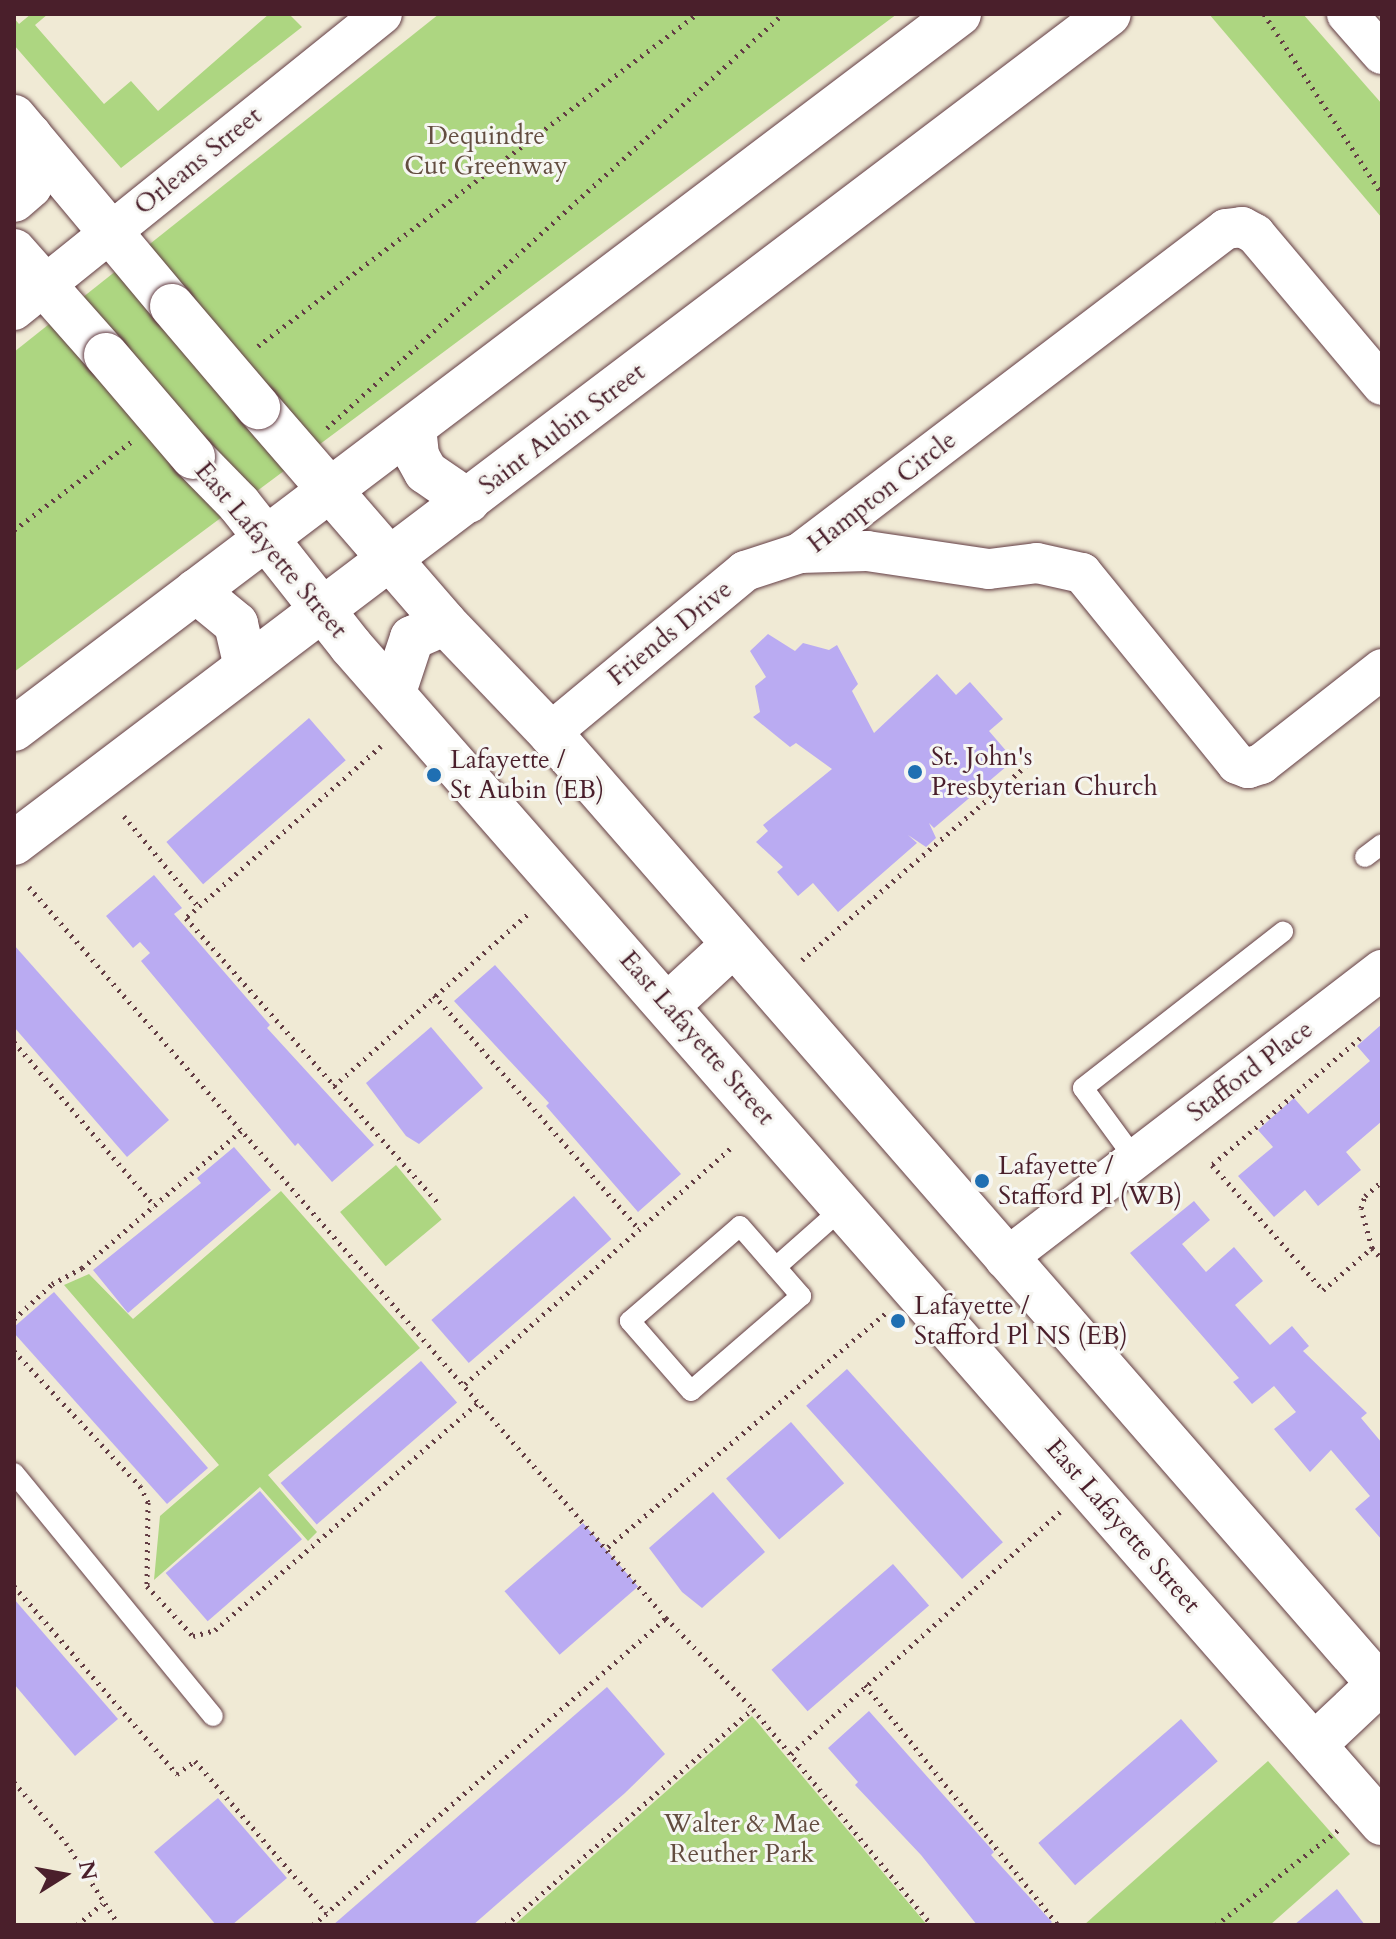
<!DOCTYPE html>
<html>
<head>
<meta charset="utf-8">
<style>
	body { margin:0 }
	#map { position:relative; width:1396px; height:1939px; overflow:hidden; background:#f0ead5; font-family:Cardo,serif }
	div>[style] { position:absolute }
	.green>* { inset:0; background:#add681; transform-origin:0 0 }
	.building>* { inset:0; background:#baabf2; transform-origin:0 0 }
	.path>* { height:5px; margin-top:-2.5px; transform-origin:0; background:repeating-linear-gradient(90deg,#633d44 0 2px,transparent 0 8px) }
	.roads { filter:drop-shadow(0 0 2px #633d44) drop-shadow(0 0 2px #633d44) }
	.service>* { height:20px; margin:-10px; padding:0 10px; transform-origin:10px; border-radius:10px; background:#fff }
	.minor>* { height:40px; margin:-20px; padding:0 20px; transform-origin:20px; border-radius:20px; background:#fff }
	.tertiary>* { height:44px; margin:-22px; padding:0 22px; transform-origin:22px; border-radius:22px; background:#fff }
	.secondary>* { height:44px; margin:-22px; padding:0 22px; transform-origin:22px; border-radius:22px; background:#fff }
	.bridges { filter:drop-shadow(0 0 2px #633d44) drop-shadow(0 0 2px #633d44) }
	.tertiary-bridge>* { height:44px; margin:-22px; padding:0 22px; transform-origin:22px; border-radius:22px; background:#fff }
	.dots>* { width:22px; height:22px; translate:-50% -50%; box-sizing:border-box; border:4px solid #f6f6f2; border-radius:50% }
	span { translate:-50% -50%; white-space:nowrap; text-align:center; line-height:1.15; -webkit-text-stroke:6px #f6f6f2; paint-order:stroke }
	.park-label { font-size:26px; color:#634d40 }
	.street-label { font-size:26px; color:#4a1f2b }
	.poi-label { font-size:26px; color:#4a1f2b }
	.left { translate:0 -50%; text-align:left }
	.frame { position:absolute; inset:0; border:16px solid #4a1f2b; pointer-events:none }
	.north { position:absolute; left:24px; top:1835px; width:80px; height:80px; -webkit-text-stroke:6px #f6f6f2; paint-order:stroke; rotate:79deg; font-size:22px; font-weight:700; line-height:32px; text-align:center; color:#4a1f2b }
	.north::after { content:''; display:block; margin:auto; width:28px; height:36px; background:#4a1f2b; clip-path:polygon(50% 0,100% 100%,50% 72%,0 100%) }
</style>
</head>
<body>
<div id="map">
	<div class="green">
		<i style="clip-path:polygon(31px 14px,48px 14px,35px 25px,104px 104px,131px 81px,158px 111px,269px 14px,289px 14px,302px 27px,121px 168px,14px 45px,14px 18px,19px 24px)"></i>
		<i style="clip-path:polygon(439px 14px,897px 14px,14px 672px,14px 352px)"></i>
		<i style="clip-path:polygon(1209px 14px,1303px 14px,1382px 104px,1382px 218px)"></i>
		<i style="left:396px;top:1165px;width:71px;height:73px;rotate:50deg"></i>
		<i style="clip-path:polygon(281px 1191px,420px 1348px,268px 1475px,317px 1532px,308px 1541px,260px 1487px,154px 1580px,160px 1516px,219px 1465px,64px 1285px,89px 1274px,133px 1319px)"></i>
		<i style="clip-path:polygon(752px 1716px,927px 1925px,514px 1925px)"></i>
		<i style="clip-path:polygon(1268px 1761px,1350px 1854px,1270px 1925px,1084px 1925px)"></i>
	</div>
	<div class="building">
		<i style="clip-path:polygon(768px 634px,795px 651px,803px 643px,829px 650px,837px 645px,858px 684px,852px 691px,874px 733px,937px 674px,956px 695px,970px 682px,1003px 719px,989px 731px,1014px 760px,934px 828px,929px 823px,936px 838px,926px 847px,908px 835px,917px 843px,838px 912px,813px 883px,798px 896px,777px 872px,783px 867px,756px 842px,768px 831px,763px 825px,832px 769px,796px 743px,790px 747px,753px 717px,760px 712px,755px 686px,766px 677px,750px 651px)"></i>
		<i style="left:309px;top:718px;width:56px;height:189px;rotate:49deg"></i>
		<i style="clip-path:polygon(154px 875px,182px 908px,174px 914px,270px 1025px,267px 1028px,374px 1145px,332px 1182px,298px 1143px,295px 1146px,141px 961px,150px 953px,140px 942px,133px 948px,106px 916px)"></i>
		<i style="clip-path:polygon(14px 945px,169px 1120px,127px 1157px,14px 1027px)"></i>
		<i style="clip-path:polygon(495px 965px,681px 1174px,638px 1212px,546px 1106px,549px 1103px,454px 1001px)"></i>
		<i style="clip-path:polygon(1382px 1024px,1382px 1121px,1346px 1152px,1361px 1170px,1318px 1206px,1305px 1190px,1274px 1217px,1238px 1176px,1273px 1147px,1258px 1130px,1294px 1098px,1308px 1114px,1370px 1061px,1357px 1046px)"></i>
		<i style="clip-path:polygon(431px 1027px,483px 1088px,419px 1144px,406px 1136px,366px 1083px)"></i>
		<i style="clip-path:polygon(234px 1147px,271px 1190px,128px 1313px,93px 1270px,201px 1183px,197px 1178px)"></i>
		<i style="left:574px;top:1196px;width:57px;height:189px;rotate:49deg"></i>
		<i style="clip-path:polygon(1194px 1201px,1210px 1220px,1182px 1244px,1206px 1272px,1234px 1247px,1263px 1281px,1235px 1305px,1270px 1345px,1292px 1326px,1309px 1346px,1303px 1351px,1367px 1413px,1361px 1418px,1382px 1443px,1382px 1540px,1355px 1509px,1370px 1496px,1331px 1450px,1310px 1472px,1274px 1429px,1296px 1412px,1274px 1386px,1252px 1404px,1233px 1382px,1239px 1378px,1130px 1253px)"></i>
		<i style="clip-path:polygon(54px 1292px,208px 1468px,167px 1504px,14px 1333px,14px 1327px)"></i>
		<i style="left:421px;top:1361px;width:55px;height:186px;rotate:49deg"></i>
		<i style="left:847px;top:1369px;width:233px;height:55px;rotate:48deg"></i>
		<i style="left:791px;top:1422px;width:81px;height:86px;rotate:49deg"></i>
		<i style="left:260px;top:1491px;width:64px;height:125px;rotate:49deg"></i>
		<i style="clip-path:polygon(713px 1492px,765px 1552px,702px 1608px,682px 1592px,649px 1548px)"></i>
		<i style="left:583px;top:1523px;width:84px;height:104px;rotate:49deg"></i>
		<i style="left:893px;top:1564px;width:55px;height:161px;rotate:49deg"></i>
		<i style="clip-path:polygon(14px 1599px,118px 1719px,75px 1756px,14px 1684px)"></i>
		<i style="clip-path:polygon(607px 1687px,665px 1754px,625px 1793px,473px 1925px,333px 1925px)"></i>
		<i style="clip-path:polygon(869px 1711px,994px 1852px,991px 1855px,1052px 1922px,1048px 1925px,977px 1925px,921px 1855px,855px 1785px,858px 1782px,828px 1748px)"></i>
		<i style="left:1181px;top:1719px;width:56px;height:189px;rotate:49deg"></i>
		<i style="clip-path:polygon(218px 1798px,287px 1878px,232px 1925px,216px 1925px,154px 1852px)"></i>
		<i style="clip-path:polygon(1337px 1889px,1365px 1925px,1294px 1925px)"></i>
	</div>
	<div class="path">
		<i style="left:1264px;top:14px;width:215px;rotate:56.8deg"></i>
		<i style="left:258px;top:346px;width:550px;rotate:-37.1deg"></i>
		<i style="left:327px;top:428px;width:616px;rotate:-42.24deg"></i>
		<i style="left:14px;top:530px;width:148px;rotate:-37deg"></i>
		<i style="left:381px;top:746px;width:260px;rotate:138.6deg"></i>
		<i style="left:186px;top:918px;width:380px;rotate:48.5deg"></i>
		<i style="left:124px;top:816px;width:118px;rotate:50.5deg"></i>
		<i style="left:29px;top:887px;width:970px;rotate:48.93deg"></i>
		<i style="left:666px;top:1618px;width:126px;rotate:46.3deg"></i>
		<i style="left:753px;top:1709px;width:281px;rotate:50.4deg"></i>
		<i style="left:802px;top:960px;width:296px;rotate:-40.9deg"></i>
		<i style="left:434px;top:995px;width:311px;rotate:48.8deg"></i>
		<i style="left:1360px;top:1038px;width:195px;rotate:139.4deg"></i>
		<i style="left:1212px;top:1165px;width:167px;rotate:48.4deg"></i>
		<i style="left:1323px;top:1290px;width:65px;rotate:-40.6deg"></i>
		<i style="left:1372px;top:1248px;width:15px;rotate:48deg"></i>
		<i style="left:14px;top:1042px;width:216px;rotate:49.3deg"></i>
		<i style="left:334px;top:1086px;width:259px;rotate:-41.6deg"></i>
		<i style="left:1372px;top:1248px;width:41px;rotate:-105.4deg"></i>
		<i style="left:1361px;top:1208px;width:13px;rotate:-72deg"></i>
		<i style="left:1365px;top:1196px;width:23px;rotate:-41deg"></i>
		<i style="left:14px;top:1319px;width:52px;rotate:-42.6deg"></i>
		<i style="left:52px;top:1284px;width:34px;rotate:-28deg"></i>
		<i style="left:82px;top:1268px;width:211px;rotate:-40.8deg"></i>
		<i style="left:14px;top:1351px;width:185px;rotate:47deg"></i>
		<i style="left:140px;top:1486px;width:18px;rotate:63deg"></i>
		<i style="left:148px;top:1502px;width:84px;rotate:90.7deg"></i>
		<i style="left:147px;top:1586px;width:68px;rotate:47.4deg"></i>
		<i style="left:193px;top:1636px;width:23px;rotate:-15deg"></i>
		<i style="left:215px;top:1630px;width:349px;rotate:-40.8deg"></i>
		<i style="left:465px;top:1384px;width:356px;rotate:-41.6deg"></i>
		<i style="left:608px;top:1547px;width:363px;rotate:-40.1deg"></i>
		<i style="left:14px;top:1586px;width:249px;rotate:49.1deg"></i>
		<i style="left:177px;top:1774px;width:22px;rotate:-36deg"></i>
		<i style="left:195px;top:1761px;width:201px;rotate:49.2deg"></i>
		<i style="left:865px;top:1685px;width:308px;rotate:51.2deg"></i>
		<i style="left:791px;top:1754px;width:363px;rotate:-42deg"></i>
		<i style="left:14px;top:1782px;width:80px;rotate:49.6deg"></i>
		<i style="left:66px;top:1843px;width:98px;rotate:57.1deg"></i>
		<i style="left:77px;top:1925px;width:33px;rotate:-40deg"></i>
		<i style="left:313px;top:1925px;width:468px;rotate:-41deg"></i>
		<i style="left:506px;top:1925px;width:328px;rotate:-41.2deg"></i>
		<i style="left:1216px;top:1925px;width:155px;rotate:-37.9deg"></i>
		<i style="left:1380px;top:1925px;width:2px;rotate:-27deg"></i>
	</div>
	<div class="roads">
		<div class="service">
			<i style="left:1365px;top:857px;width:21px;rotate:-37deg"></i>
			<i style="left:1135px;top:1159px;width:88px;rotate:-126.2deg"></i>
			<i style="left:1083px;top:1088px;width:254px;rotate:-38deg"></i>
			<i style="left:740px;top:1226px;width:93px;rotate:48.9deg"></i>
			<i style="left:801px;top:1296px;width:145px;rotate:139.2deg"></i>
			<i style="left:691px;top:1391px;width:93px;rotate:-131.1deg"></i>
			<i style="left:630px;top:1321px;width:145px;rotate:-40.8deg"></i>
			<i style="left:776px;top:1267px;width:92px;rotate:-41.5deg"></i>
			<i style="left:14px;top:1473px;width:314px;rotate:50.7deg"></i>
		</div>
		<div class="minor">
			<i style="left:1347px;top:14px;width:53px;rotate:48.8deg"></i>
			<i style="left:14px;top:310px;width:472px;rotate:-38.8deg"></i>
			<i style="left:800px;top:553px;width:535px;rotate:-37.26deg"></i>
			<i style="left:1226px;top:229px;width:16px;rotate:-7deg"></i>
			<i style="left:1242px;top:227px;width:15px;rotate:28deg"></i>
			<i style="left:1255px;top:234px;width:197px;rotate:49.9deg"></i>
			<i style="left:550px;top:733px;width:254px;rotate:-39.7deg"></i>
			<i style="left:745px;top:571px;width:58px;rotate:-18.1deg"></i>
			<i style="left:800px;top:553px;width:67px;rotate:-1.7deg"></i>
			<i style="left:867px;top:551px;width:123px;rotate:8.4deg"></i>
			<i style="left:989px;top:569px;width:48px;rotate:-7.1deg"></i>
			<i style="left:1037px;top:563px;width:46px;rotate:12.5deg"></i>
			<i style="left:1082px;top:573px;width:246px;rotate:50.9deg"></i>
			<i style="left:1237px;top:764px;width:12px;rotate:20deg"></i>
			<i style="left:1248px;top:768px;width:14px;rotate:-17deg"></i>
			<i style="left:1261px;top:764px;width:154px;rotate:-38.1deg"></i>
			<i style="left:1005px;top:1259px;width:475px;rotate:-37.5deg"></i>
		</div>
		<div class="tertiary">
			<i style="left:14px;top:117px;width:246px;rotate:50.1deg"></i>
			<i style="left:14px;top:200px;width:21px;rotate:-41deg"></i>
			<i style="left:30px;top:186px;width:16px;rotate:-76deg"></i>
			<i style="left:34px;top:170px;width:35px;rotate:-97deg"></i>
			<i style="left:14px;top:251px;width:139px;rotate:48.5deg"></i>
			<i style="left:258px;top:407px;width:286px;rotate:49.1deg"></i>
			<i style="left:445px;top:623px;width:152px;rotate:46.3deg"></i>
			<i style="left:550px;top:733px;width:1267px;rotate:48.94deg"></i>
			<i style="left:193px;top:457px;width:66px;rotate:45.6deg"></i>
			<i style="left:239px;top:504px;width:181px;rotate:51.7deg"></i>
			<i style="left:351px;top:646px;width:1565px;rotate:48.78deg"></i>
			<i style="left:394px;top:692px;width:57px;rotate:-71.6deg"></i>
			<i style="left:412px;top:638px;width:36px;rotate:-24deg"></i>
			<i style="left:668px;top:1005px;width:88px;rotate:-42.7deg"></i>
			<i style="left:1314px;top:1745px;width:89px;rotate:-43.2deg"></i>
		</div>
		<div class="secondary">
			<i style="left:414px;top:427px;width:29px;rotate:84deg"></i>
			<i style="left:417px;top:456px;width:18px;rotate:61deg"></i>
			<i style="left:426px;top:472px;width:51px;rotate:34.6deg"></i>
			<i style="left:196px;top:591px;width:52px;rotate:39.5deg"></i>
			<i style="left:236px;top:624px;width:44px;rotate:76.9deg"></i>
			<i style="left:14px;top:729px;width:1185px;rotate:-37.11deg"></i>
			<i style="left:14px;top:843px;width:1373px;rotate:-37.13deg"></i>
		</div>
	</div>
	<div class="bridges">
		<div class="tertiary-bridge">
			<i style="left:172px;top:306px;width:133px;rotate:49.6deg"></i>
			<i style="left:106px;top:355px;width:134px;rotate:49.5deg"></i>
		</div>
	</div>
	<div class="dots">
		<i style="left:915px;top:772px;background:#1f6fb2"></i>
		<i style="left:434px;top:775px;background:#1f6fb2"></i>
		<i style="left:982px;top:1181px;background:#1f6fb2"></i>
		<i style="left:898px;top:1321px;background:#1f6fb2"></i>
	</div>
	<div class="park-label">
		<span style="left:486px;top:151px">Dequindre<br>Cut Greenway</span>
		<span style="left:742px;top:1839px">Walter &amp; Mae<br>Reuther Park</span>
	</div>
	<div class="street-label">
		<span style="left:198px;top:161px;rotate:-39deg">Orleans Street</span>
		<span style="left:562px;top:429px;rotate:-37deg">Saint Aubin Street</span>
		<span style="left:882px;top:492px;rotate:-38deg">Hampton Circle</span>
		<span style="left:271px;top:550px;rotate:50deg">East Lafayette Street</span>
		<span style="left:670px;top:633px;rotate:-39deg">Friends Drive</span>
		<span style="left:697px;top:1038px;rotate:49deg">East Lafayette Street</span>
		<span style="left:1250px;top:1071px;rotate:-37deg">Stafford Place</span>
		<span style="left:1123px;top:1526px;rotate:49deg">East Lafayette Street</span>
	</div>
	<div class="poi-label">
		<span class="left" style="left:931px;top:772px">St. John's<br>Presbyterian Church</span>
		<span class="left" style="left:450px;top:775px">Lafayette /<br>St Aubin (EB)</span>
		<span class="left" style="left:998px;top:1181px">Lafayette /<br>Stafford Pl (WB)</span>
		<span class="left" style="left:914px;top:1321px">Lafayette /<br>Stafford Pl NS (EB)</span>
	</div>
	<div class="frame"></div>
	<div class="north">N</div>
</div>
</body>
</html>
